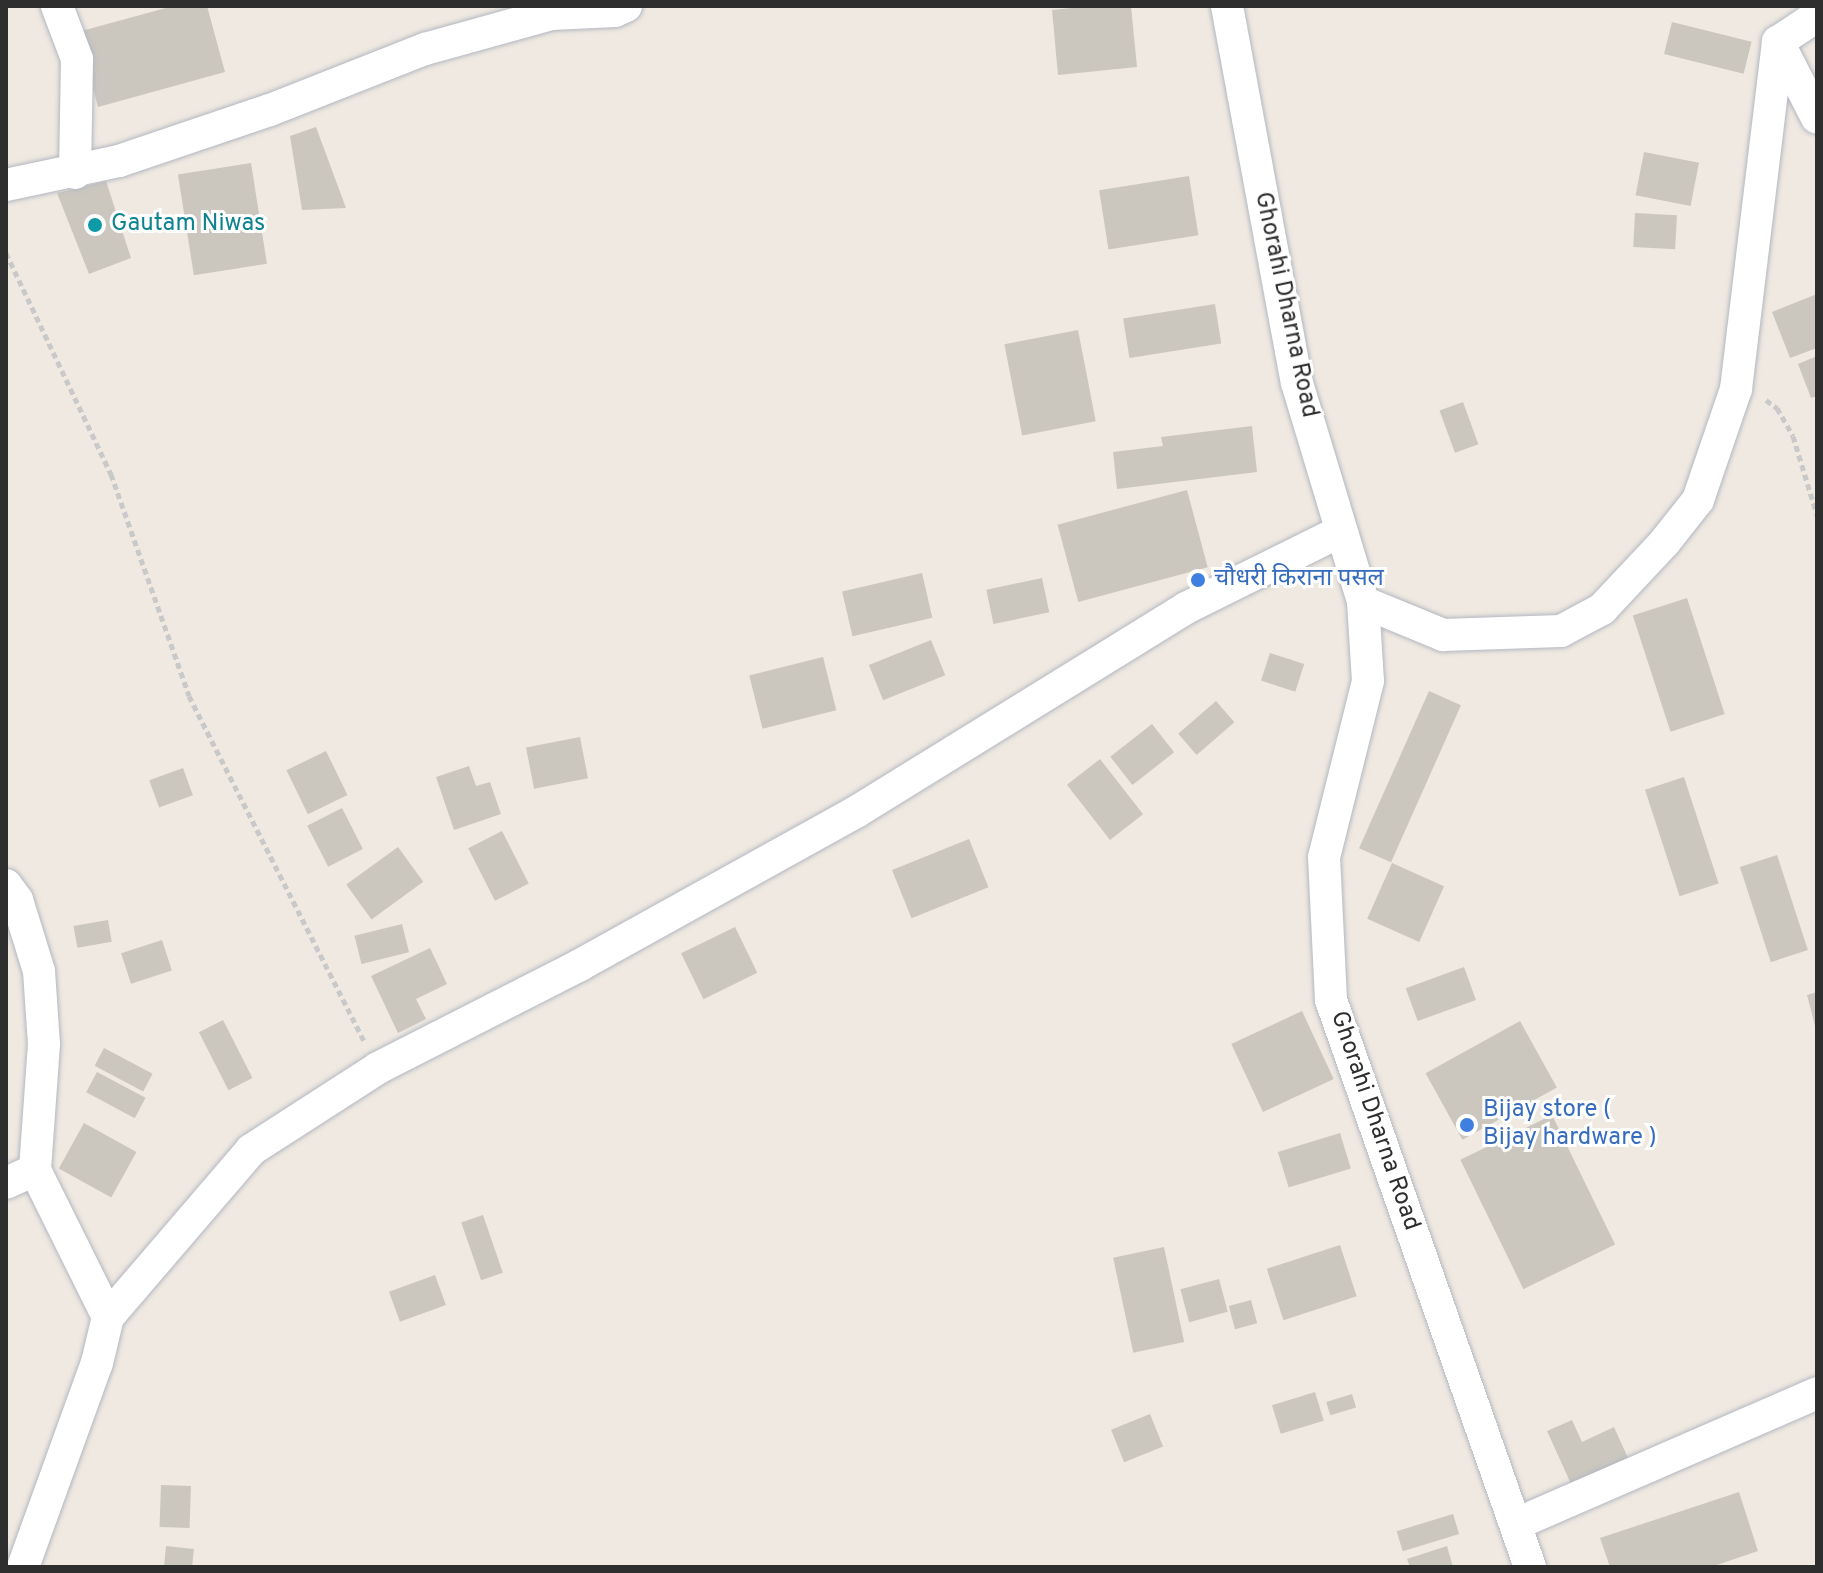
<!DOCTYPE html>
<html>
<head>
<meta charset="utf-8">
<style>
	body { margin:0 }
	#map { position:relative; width:1823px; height:1573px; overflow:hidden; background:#efe9e1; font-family:Overpass,"Noto Sans Devanagari",sans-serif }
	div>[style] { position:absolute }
	.building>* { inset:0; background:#cbc7bf; transform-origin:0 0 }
	.path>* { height:5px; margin-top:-2.5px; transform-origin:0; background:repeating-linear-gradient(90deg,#c9c9c9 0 6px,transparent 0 10px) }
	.roads { filter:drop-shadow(0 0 2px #b4b7c1) drop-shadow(0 0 2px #b4b7c1) }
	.minor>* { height:32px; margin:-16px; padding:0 16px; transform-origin:16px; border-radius:16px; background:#fff }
	.dots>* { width:22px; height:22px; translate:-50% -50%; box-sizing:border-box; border:4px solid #fff; border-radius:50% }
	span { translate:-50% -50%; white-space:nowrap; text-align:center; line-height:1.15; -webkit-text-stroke:6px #fff; paint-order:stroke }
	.culture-label { font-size:24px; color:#0d838f }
	.left { translate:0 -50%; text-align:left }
	.street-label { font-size:24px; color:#2e2e2e }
	.shop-label { font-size:24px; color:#366cbe }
	.frame { position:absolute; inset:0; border:8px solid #2e2e2e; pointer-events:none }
</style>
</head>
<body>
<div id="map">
	<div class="building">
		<i style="clip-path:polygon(173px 6px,207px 6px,225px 72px,98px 107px,78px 32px)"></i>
		<i style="clip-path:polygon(1091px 6px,1131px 6px,1137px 67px,1058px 75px,1052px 10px)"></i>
		<i style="left:1672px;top:22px;width:82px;height:33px;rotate:14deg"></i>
		<i style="clip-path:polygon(316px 127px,346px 208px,302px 210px,290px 136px)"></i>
		<i style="left:1644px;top:152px;width:56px;height:44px;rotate:11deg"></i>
		<i style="left:251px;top:163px;width:102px;height:74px;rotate:81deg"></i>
		<i style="left:1189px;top:176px;width:60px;height:91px;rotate:81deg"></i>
		<i style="clip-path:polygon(106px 181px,131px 258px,89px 274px,57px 193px)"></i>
		<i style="left:1635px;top:213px;width:42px;height:34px;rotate:3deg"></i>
		<i style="clip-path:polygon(1817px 294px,1817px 348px,1790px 358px,1772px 312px)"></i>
		<i style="left:1215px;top:304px;width:40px;height:93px;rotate:81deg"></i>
		<i style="left:1078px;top:330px;width:93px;height:75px;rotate:79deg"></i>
		<i style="clip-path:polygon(1817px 356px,1817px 396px,1811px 398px,1798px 364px)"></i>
		<i style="left:1463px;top:402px;width:45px;height:25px;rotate:70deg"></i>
		<i style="clip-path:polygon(1252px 426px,1257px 472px,1117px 489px,1113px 452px,1163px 446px,1161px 437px)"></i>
		<i style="left:1187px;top:490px;width:80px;height:134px;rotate:75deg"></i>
		<i style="left:922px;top:573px;width:46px;height:82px;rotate:77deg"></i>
		<i style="left:1042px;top:578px;width:35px;height:57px;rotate:78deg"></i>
		<i style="left:1687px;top:598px;width:122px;height:57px;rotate:72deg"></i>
		<i style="left:931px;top:640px;width:38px;height:67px;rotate:68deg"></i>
		<i style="left:1270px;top:653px;width:36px;height:29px;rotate:18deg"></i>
		<i style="left:823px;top:657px;width:55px;height:76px;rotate:76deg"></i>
		<i style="left:1429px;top:691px;width:35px;height:172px;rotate:24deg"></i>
		<i style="left:1216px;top:701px;width:28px;height:50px;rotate:49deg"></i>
		<i style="left:1152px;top:724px;width:36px;height:53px;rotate:52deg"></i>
		<i style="left:580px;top:737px;width:42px;height:55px;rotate:79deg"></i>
		<i style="left:326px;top:751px;width:49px;height:44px;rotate:64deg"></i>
		<i style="left:1100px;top:759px;width:70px;height:42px;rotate:52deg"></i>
		<i style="clip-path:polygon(469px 766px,476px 786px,490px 782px,501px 814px,454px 830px,436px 777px)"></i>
		<i style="left:183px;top:768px;width:29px;height:36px;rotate:70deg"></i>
		<i style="left:1684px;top:777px;width:112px;height:41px;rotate:72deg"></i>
		<i style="left:342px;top:808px;width:46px;height:39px;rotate:63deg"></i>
		<i style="left:502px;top:831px;width:59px;height:38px;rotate:63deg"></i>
		<i style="left:969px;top:839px;width:52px;height:83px;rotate:68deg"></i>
		<i style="left:398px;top:847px;width:43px;height:64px;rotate:54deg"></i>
		<i style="left:1777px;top:855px;width:100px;height:39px;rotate:72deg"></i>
		<i style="left:1392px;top:863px;width:57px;height:61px;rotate:24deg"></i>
		<i style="left:108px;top:920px;width:22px;height:35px;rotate:80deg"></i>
		<i style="left:402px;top:924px;width:29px;height:49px;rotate:76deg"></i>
		<i style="left:735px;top:927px;width:51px;height:60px;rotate:64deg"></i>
		<i style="left:162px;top:940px;width:32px;height:43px;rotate:72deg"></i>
		<i style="clip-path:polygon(430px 948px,447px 984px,416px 999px,426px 1019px,398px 1033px,371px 976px)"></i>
		<i style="left:1464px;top:967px;width:35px;height:62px;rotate:70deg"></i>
		<i style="clip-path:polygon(1817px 992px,1817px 1029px,1816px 1030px,1807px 995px)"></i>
		<i style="left:1302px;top:1011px;width:75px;height:78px;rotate:65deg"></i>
		<i style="left:223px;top:1020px;width:65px;height:27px;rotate:63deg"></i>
		<i style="left:1520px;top:1021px;width:76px;height:108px;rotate:61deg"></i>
		<i style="left:104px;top:1048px;width:55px;height:20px;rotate:28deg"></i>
		<i style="left:97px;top:1072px;width:55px;height:23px;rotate:28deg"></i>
		<i style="left:1552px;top:1115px;width:144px;height:102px;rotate:64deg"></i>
		<i style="left:84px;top:1123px;width:60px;height:52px;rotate:29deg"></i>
		<i style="left:1340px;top:1133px;width:37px;height:65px;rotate:73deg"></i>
		<i style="left:483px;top:1215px;width:61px;height:23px;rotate:71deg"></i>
		<i style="left:1340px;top:1245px;width:54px;height:77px;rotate:72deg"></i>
		<i style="left:1164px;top:1247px;width:97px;height:52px;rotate:78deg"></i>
		<i style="left:435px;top:1275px;width:32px;height:49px;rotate:70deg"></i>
		<i style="left:1219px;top:1279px;width:34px;height:40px;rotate:75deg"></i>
		<i style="left:1251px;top:1300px;width:24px;height:23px;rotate:75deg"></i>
		<i style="left:1315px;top:1392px;width:30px;height:45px;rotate:73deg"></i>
		<i style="left:1352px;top:1394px;width:14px;height:27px;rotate:73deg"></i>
		<i style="left:1150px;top:1414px;width:35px;height:42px;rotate:68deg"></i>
		<i style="clip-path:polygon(1572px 1420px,1582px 1442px,1614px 1427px,1628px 1458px,1571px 1484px,1547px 1431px)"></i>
		<i style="left:161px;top:1485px;width:30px;height:42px;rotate:2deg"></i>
		<i style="clip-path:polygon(1739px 1492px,1758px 1551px,1711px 1567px,1610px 1567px,1600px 1538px)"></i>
		<i style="left:1453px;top:1514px;width:21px;height:59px;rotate:73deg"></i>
		<i style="clip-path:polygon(166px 1546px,194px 1549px,192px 1567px,164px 1567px)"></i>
		<i style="clip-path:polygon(1447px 1546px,1453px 1567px,1410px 1567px,1407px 1559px)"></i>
	</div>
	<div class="path">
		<i style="left:6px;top:253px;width:245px;rotate:64.6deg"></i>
		<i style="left:111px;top:474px;width:235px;rotate:70.6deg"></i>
		<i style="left:189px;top:696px;width:387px;rotate:63.1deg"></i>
		<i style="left:1766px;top:400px;width:14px;rotate:36deg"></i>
		<i style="left:1777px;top:408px;width:32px;rotate:60deg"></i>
		<i style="left:1793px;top:436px;width:83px;rotate:73.1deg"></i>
	</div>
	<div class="roads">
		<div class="minor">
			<i style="left:57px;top:6px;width:57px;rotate:69.3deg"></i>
			<i style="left:77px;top:59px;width:114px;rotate:91deg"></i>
			<i style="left:1227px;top:6px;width:383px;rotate:79.5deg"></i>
			<i style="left:1297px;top:383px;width:229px;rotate:73.2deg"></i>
			<i style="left:1363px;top:602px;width:79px;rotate:86.4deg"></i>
			<i style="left:1368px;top:681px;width:181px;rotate:104deg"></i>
			<i style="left:1324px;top:857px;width:143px;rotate:87.2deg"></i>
			<i style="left:1331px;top:1000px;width:601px;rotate:70.66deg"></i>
			<i style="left:1778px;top:42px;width:85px;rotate:62.8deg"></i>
			<i style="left:6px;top:185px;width:116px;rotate:-12deg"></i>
			<i style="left:119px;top:161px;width:159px;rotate:-18.7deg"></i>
			<i style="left:270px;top:110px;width:167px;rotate:-21.5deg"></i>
			<i style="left:425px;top:49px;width:131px;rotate:-15.5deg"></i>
			<i style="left:551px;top:14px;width:64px;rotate:-2.7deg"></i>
			<i style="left:615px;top:11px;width:12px;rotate:-24deg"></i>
			<i style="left:1363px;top:602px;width:87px;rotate:22.4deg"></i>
			<i style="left:1443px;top:635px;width:118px;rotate:-1.9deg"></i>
			<i style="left:1561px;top:631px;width:47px;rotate:-28.2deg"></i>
			<i style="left:1602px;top:609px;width:91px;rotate:-46.8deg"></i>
			<i style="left:1664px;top:543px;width:55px;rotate:-51.7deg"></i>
			<i style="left:1698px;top:500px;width:117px;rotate:-71.1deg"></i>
			<i style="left:1736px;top:389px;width:350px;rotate:-83.1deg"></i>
			<i style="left:1778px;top:42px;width:47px;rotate:-33.7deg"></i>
			<i style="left:6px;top:885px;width:19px;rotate:54deg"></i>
			<i style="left:17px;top:900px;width:74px;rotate:72.8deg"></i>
			<i style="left:39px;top:971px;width:73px;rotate:86.1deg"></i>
			<i style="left:44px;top:1044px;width:126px;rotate:94.1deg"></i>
			<i style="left:35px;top:1170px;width:164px;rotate:63.6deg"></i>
			<i style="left:6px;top:1183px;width:32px;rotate:-24deg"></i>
			<i style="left:1516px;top:1524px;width:328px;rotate:-23.5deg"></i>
			<i style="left:23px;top:1567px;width:217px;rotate:-70.1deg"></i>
			<i style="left:97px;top:1363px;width:47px;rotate:-76.6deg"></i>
			<i style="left:108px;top:1317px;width:220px;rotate:-49.4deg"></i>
			<i style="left:251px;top:1150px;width:151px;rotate:-32.8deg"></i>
			<i style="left:378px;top:1068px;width:227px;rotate:-27deg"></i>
			<i style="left:580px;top:965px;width:316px;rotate:-29deg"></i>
			<i style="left:856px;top:812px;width:388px;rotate:-31.7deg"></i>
			<i style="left:1186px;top:608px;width:173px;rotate:-26.4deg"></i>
		</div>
	</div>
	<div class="dots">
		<i style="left:95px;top:225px;background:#0f9aa8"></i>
		<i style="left:1198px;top:580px;background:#3f7fe0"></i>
		<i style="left:1467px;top:1125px;background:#3f7fe0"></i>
	</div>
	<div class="culture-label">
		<span class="left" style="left:111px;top:225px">Gautam Niwas</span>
	</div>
	<div class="street-label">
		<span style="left:1285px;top:305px;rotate:78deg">Ghorahi Dharna Road</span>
		<span style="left:1374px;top:1121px;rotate:71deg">Ghorahi Dharna Road</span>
	</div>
	<div class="shop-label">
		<span class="left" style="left:1214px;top:580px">चौधरी किराना पसल</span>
		<span class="left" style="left:1483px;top:1125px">Bijay store (<br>Bijay hardware )</span>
	</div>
	<div class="frame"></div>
</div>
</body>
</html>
